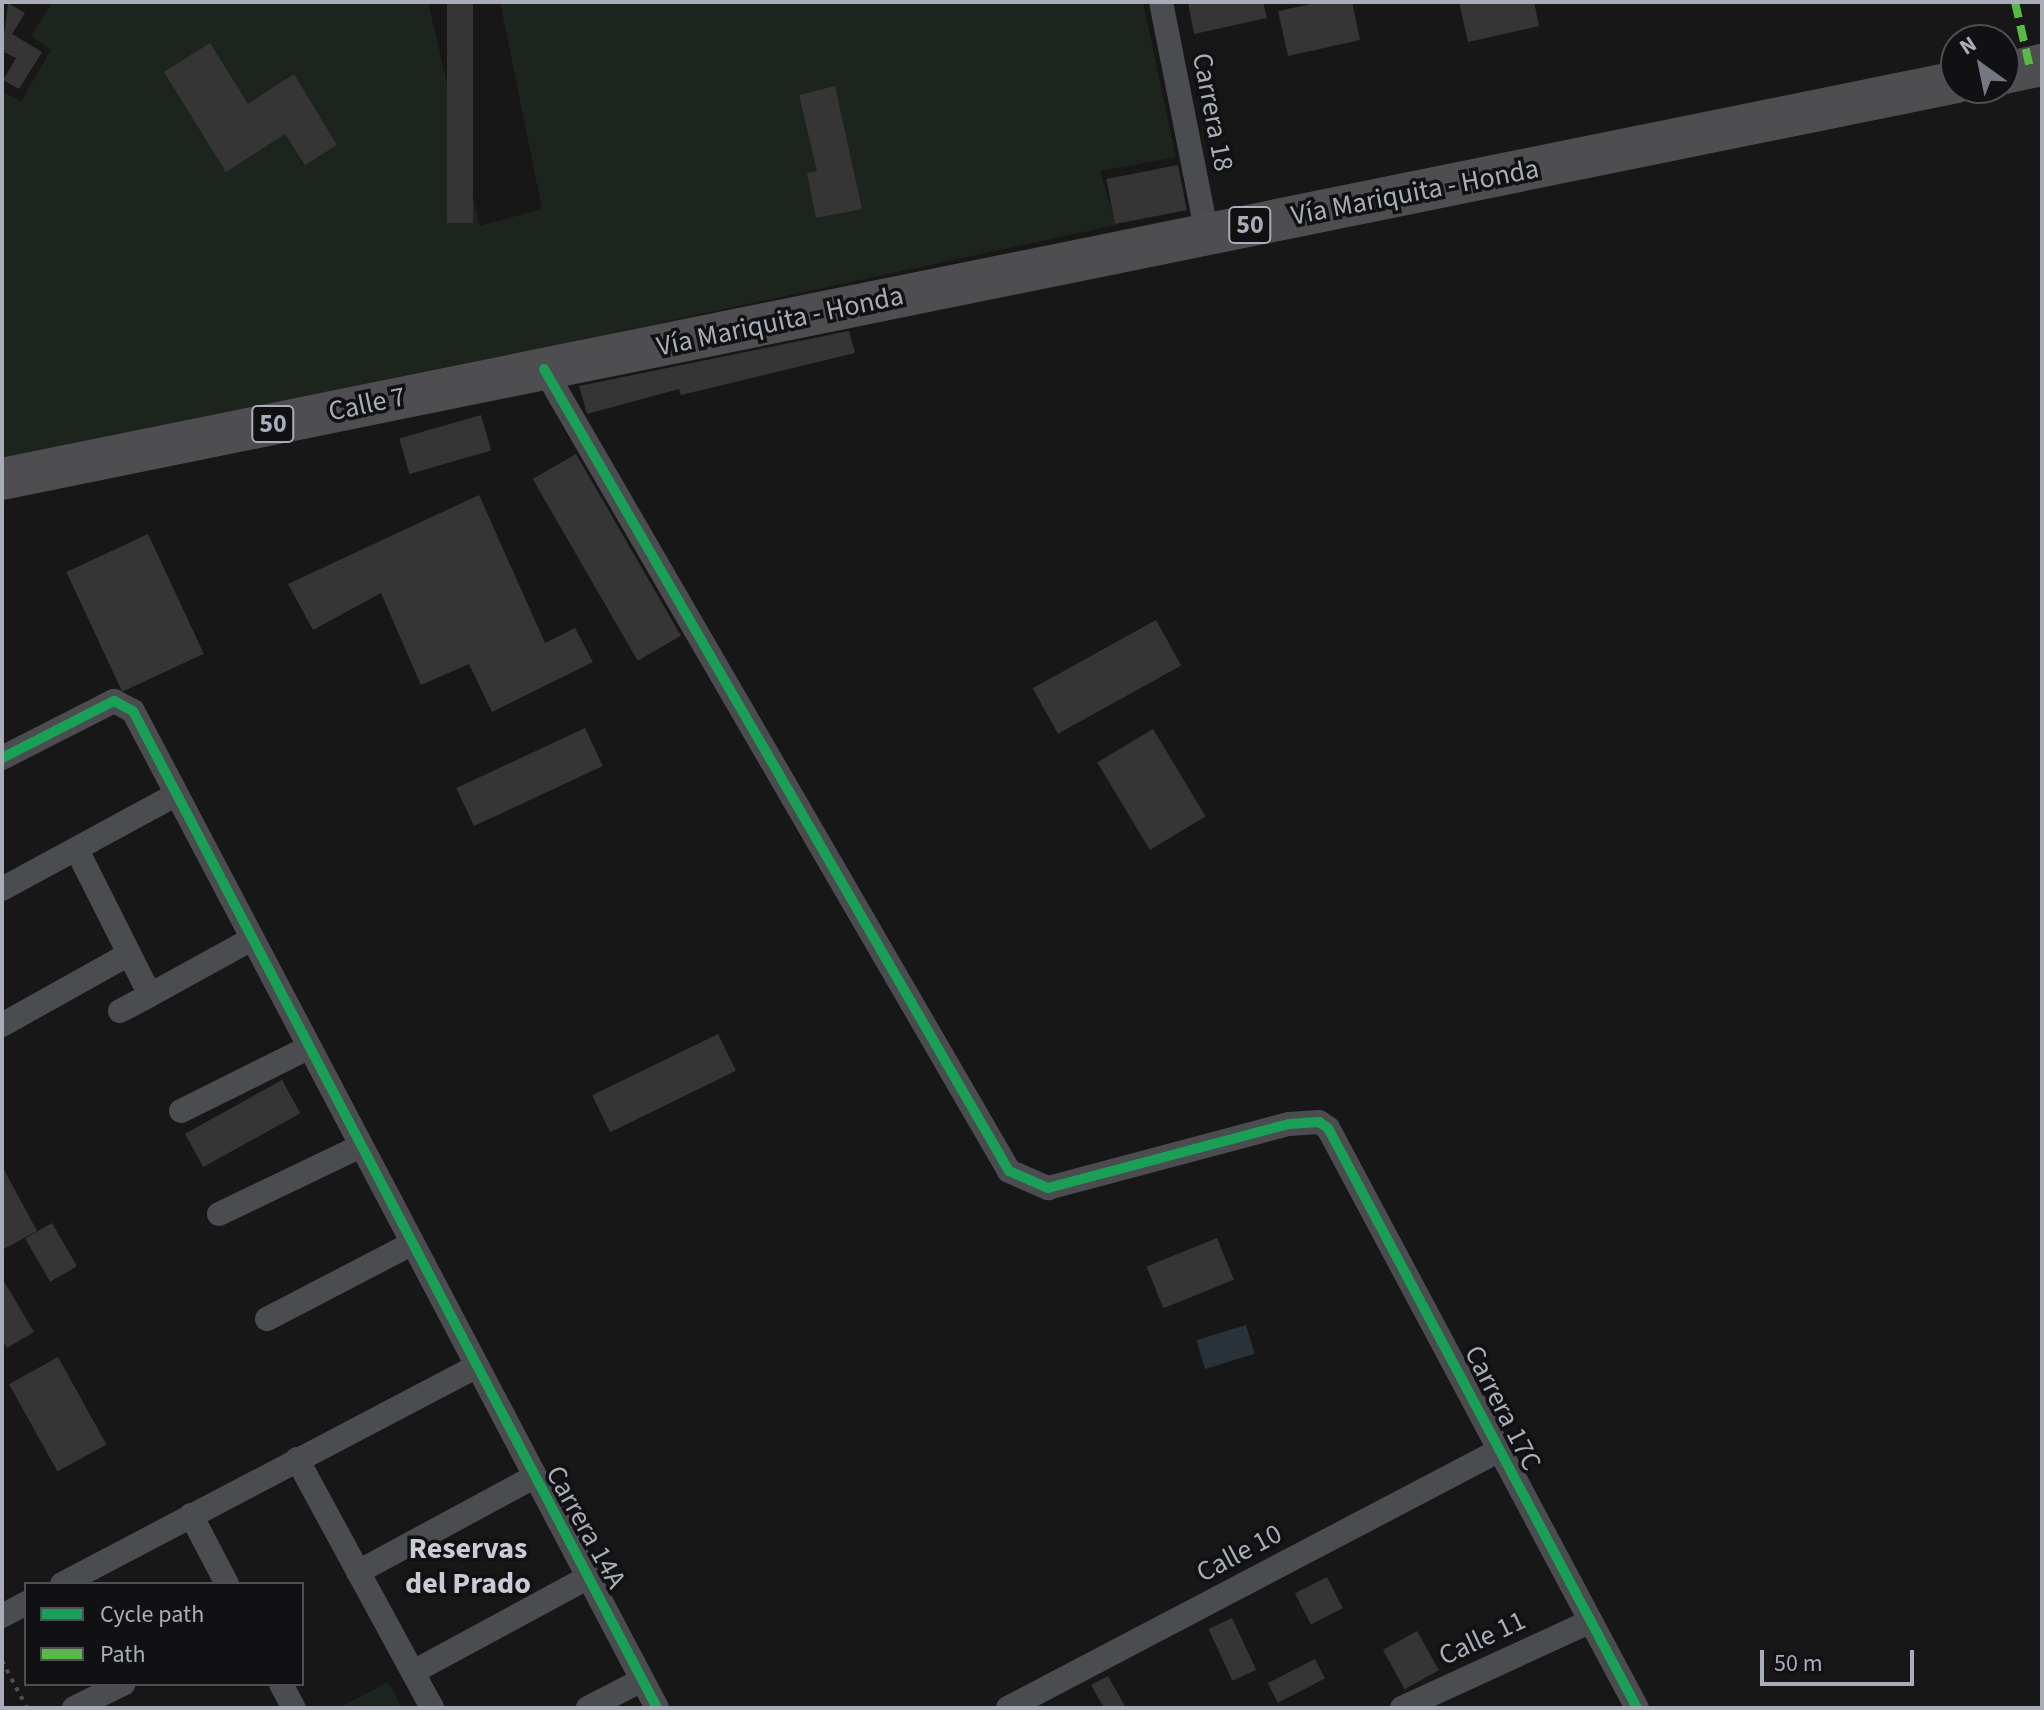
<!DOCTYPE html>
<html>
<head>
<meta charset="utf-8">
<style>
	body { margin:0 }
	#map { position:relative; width:2044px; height:1710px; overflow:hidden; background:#171717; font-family:"Source Sans 3",sans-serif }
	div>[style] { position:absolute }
	.green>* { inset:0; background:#1d241e }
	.water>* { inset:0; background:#2a3239; transform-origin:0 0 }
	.building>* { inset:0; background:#353536; transform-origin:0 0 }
	.path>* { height:4px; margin-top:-2px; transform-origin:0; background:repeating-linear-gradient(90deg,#4d4e52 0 4px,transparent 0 10px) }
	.street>* { height:24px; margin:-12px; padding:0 12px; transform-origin:12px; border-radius:12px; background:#4b4c50 }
	.highway>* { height:42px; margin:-21px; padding:0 21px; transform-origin:21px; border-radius:21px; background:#4e4e51 }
	.quiet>* { height:8px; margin-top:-4px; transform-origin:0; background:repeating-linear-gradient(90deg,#58b947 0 16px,transparent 0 24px) }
	.cycleway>* { height:10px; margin:-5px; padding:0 5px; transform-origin:5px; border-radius:5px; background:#1a9f57 }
	span { translate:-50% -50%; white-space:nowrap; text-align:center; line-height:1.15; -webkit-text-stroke:7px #111113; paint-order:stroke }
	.shield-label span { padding:2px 6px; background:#111113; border:2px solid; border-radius:6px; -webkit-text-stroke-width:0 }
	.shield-label { font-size:26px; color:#a8adb8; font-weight:700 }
	.street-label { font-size:28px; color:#a8adb8 }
	.neighbourhood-label { font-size:30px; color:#c9ccd4; font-weight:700 }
	.frame { position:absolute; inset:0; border:4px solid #a8adb8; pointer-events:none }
	.legend { position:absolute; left:24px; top:1582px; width:280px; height:104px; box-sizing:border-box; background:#111113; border:2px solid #4d4f55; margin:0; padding:10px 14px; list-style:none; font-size:24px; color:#a8adb8 }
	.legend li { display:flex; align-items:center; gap:16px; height:40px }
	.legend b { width:40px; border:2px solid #4d4f55 }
	.north { position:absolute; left:1940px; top:24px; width:80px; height:80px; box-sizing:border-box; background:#111113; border:2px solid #4d4f55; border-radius:50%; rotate:327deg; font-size:22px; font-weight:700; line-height:32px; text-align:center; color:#a8adb8 }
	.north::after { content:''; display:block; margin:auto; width:28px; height:36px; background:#757880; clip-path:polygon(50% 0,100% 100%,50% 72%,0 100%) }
	.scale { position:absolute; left:1760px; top:1650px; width:154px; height:36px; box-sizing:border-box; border:4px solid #a8adb8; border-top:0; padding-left:10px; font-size:24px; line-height:28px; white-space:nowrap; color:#a8adb8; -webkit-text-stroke:6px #111113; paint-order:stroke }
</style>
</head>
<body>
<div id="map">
	<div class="green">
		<i style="clip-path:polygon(53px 2px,428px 2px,480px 226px,542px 209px,500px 2px,1143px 2px,1176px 157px,1100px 171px,1116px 225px,2px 464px,2px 92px,21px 101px,51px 50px,31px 36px)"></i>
		<i style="clip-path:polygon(388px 1682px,402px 1708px,339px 1708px)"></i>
	</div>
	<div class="water">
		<i style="left:1246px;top:1325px;width:30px;height:52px;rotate:73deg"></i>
	</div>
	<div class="building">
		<i style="left:447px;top:2px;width:26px;height:221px"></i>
		<i style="clip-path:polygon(1188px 2px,1263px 2px,1267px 18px,1194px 34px)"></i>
		<i style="clip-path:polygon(1320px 2px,1352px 2px,1360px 40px,1288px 56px,1278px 11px)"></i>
		<i style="clip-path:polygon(1459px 2px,1534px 2px,1539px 26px,1468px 42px)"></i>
		<i style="clip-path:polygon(8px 3px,25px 13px,12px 34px,42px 52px,19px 89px,3px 80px,16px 58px,2px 51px)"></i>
		<i style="clip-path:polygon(210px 43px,248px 104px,294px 74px,337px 145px,305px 165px,285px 134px,226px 172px,164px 72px)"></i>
		<i style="clip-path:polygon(835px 86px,862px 209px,816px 218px,807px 173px,817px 171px,799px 95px)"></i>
		<i style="left:1178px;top:165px;width:46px;height:73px;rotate:79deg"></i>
		<i style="clip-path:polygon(849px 331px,855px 353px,681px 395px,679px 389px,587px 414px,579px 386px)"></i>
		<i style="left:481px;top:415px;width:37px;height:85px;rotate:74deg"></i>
		<i style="left:576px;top:454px;width:210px;height:50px;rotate:60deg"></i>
		<i style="clip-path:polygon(479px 495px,545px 643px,575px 628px,593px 662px,492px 712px,469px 664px,421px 685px,381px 593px,313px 630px,288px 584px)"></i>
		<i style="left:148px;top:534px;width:132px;height:90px;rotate:65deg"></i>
		<i style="left:1156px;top:620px;width:52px;height:141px;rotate:61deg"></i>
		<i style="left:585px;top:728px;width:42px;height:142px;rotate:65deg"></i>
		<i style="left:1153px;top:729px;width:102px;height:65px;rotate:59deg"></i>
		<i style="left:718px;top:1034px;width:41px;height:140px;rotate:64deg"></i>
		<i style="left:282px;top:1080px;width:38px;height:111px;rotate:61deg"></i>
		<i style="clip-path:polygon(2px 1166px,37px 1231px,2px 1250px)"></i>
		<i style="left:52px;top:1223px;width:50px;height:31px;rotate:60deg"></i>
		<i style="left:1217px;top:1238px;width:45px;height:76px;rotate:68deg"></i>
		<i style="clip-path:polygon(2px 1278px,34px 1332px,7px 1348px,2px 1339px)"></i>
		<i style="left:58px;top:1357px;width:100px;height:56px;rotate:61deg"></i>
		<i style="left:1327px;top:1577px;width:35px;height:36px;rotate:63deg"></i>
		<i style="left:1232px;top:1618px;width:57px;height:26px;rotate:65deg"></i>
		<i style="left:1417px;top:1631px;width:45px;height:39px;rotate:61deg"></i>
		<i style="left:1315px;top:1659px;width:22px;height:53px;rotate:63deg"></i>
		<i style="clip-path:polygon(1108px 1676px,1126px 1708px,1104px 1708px,1091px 1685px)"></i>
	</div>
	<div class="path">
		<i style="left:2px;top:1661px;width:53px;rotate:62deg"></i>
	</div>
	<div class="street">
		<i style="left:1161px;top:2px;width:237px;rotate:78.8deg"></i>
		<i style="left:544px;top:369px;width:927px;rotate:59.89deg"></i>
		<i style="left:1009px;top:1171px;width:43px;rotate:23.6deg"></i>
		<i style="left:1048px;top:1188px;width:249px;rotate:-14.9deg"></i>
		<i style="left:1289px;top:1124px;width:30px;rotate:-4deg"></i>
		<i style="left:1319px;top:1122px;width:11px;rotate:34deg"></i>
		<i style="left:1328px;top:1128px;width:657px;rotate:61.95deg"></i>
		<i style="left:2px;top:758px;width:126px;rotate:-27deg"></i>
		<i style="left:114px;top:701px;width:21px;rotate:28deg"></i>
		<i style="left:133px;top:711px;width:1126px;rotate:62.27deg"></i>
		<i style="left:77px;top:850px;width:162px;rotate:63.3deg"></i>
		<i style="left:150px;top:995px;width:114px;rotate:-28.8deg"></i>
		<i style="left:2px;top:889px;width:195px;rotate:-28.5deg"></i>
		<i style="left:120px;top:1011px;width:34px;rotate:-28deg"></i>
		<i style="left:2px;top:1025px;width:145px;rotate:-29.2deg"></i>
		<i style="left:181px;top:1111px;width:142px;rotate:-26.4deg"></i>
		<i style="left:219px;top:1214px;width:155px;rotate:-25.6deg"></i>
		<i style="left:267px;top:1319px;width:160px;rotate:-27.5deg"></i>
		<i style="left:297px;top:1459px;width:283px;rotate:61.5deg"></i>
		<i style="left:191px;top:1515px;width:78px;rotate:62.4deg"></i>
		<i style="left:358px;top:1572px;width:198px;rotate:-28.4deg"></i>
		<i style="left:62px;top:1584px;width:464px;rotate:-27.7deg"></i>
		<i style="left:2px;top:1616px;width:27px;rotate:-28deg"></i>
		<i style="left:413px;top:1672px;width:198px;rotate:-28.4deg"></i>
		<i style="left:281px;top:1684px;width:27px;rotate:62deg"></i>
		<i style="left:74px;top:1708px;width:55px;rotate:-26.1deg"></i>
		<i style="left:588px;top:1708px;width:61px;rotate:-27.4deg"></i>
		<i style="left:1008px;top:1708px;width:553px;rotate:-27.68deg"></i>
		<i style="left:1402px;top:1708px;width:204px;rotate:-24.7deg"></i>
	</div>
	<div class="highway">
		<i style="left:2004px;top:73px;width:39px;rotate:-12deg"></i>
		<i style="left:2px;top:479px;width:1994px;rotate:-11.48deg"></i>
	</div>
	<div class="quiet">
		<i style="left:2015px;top:2px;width:68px;rotate:77.2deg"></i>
	</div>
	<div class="cycleway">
		<i style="left:544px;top:369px;width:927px;rotate:59.89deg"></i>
		<i style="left:1009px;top:1171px;width:43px;rotate:23.6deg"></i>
		<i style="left:1048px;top:1188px;width:249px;rotate:-14.9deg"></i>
		<i style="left:1289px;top:1124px;width:30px;rotate:-4deg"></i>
		<i style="left:1319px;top:1122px;width:11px;rotate:34deg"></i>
		<i style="left:1328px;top:1128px;width:657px;rotate:61.95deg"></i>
		<i style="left:2px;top:758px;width:126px;rotate:-27deg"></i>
		<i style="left:114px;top:701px;width:21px;rotate:28deg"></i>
		<i style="left:133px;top:711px;width:1126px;rotate:62.27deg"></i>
	</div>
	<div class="shield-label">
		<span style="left:1250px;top:225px">50</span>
		<span style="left:273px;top:424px">50</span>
	</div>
	<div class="street-label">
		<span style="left:1213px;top:112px;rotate:79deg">Carrera 18</span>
		<span style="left:1415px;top:192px;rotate:-11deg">Vía Mariquita - Honda</span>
		<span style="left:780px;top:321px;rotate:-12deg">Vía Mariquita - Honda</span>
		<span style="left:367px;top:404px;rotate:-12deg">Calle 7</span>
		<span style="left:1503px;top:1408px;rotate:63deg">Carrera 17C</span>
		<span style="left:586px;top:1527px;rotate:61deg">Carrera 14A</span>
		<span style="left:1239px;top:1553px;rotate:-28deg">Calle 10</span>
		<span style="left:1482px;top:1638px;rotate:-25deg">Calle 11</span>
	</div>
	<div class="neighbourhood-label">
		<span style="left:468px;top:1566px">Reservas<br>del Prado</span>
	</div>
	<div class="frame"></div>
	<ul class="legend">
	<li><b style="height:10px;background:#1a9f57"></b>Cycle path</li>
	<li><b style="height:10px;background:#58b947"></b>Path</li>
	</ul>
	<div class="north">N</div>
	<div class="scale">50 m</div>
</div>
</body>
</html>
